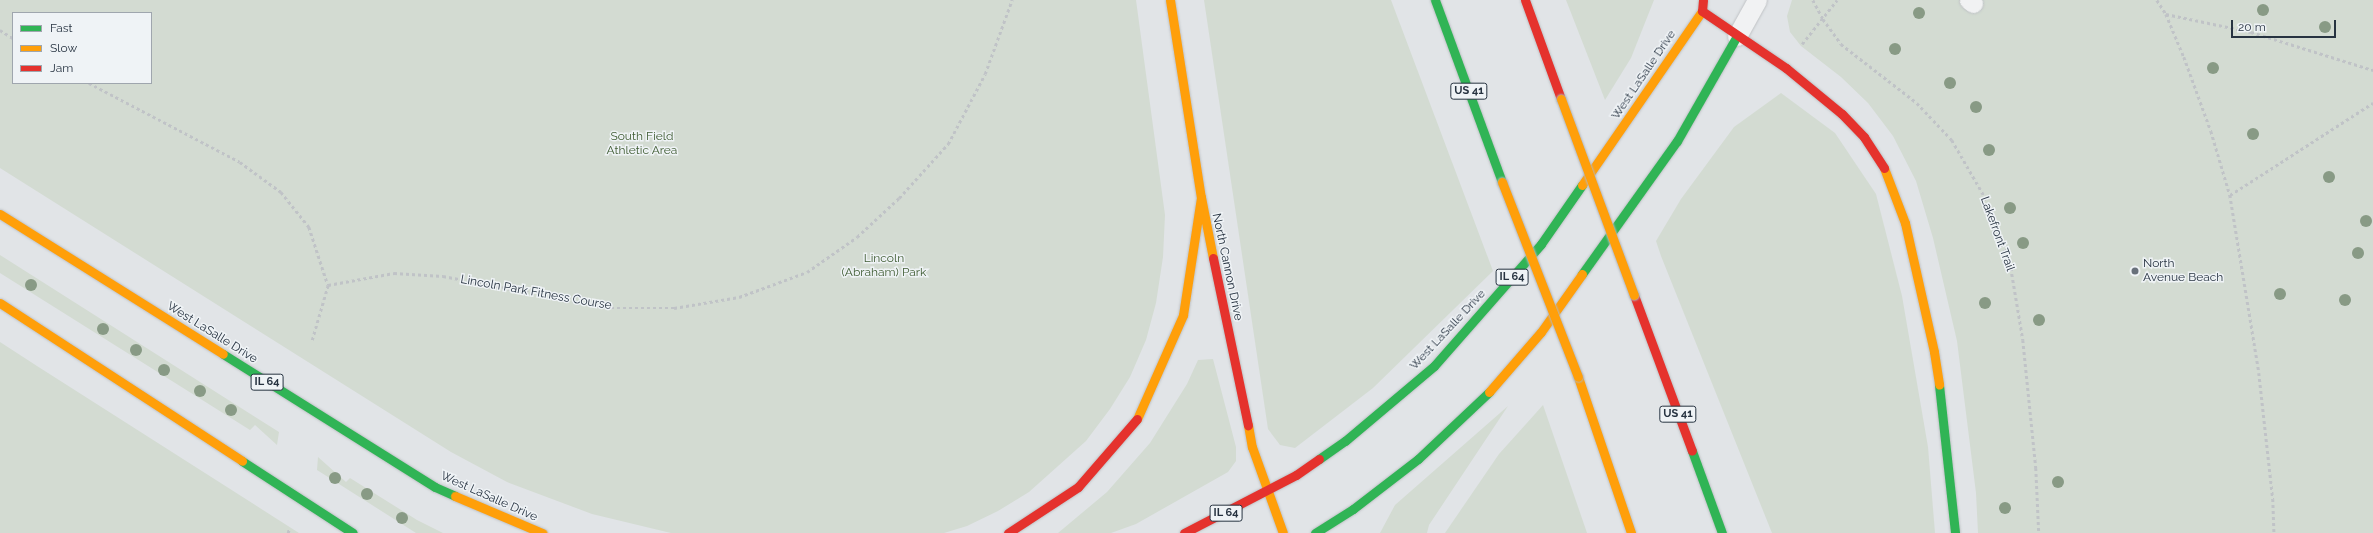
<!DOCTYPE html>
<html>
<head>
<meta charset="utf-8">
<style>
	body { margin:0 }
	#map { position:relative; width:2373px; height:533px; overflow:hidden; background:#e1e4e7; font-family:Raleway,sans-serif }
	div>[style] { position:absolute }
	.green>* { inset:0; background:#d3dbd2 }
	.path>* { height:2.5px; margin-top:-1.25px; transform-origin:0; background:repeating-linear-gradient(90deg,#c0c3c7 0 3px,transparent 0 6px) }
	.roads { filter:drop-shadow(0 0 1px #bfc2c5) drop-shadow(0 0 1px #bfc2c5) }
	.lane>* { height:19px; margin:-9.5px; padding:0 9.5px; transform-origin:9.5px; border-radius:9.5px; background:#f1f2f3 }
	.fast>* { height:9px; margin:-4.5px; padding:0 4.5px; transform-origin:4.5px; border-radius:4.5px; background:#30b455 }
	.slow>* { height:9px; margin:-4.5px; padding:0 4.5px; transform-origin:4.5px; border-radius:4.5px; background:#ff9f0a }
	.jam>* { height:9px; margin:-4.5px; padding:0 4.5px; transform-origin:4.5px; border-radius:4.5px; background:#e5322d }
	.bridges { filter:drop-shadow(0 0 1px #b3b7bc) drop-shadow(0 0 1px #b3b7bc) }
	.slow-bridge>* { height:9px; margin:-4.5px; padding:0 4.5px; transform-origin:4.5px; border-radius:4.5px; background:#ff9f0a }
	.trees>* { width:12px; height:12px; margin:-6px; border-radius:50%; background:#889a85 }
	.dots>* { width:11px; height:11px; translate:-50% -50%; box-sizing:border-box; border:2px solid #eff3f6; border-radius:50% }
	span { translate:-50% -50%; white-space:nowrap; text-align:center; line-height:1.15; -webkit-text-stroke:3px #eff3f6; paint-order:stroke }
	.shield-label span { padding:1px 3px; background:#eff3f6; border:1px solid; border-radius:3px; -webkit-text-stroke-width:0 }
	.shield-label { font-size:11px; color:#273341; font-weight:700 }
	.street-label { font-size:12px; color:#273341 }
	.park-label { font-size:12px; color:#405d34 }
	.poi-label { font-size:12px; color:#273341 }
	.left { translate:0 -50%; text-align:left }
	.legend { position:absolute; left:12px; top:12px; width:140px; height:72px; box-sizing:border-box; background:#eff3f6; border:1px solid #9fa6ae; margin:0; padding:5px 7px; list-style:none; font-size:12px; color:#273341 }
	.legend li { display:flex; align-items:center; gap:8px; height:20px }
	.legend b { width:20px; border:1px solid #9fa6ae }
	.scale { position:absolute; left:2231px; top:20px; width:105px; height:18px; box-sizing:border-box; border:2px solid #273341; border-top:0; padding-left:5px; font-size:12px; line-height:14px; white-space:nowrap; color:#273341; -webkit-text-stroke:3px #eff3f6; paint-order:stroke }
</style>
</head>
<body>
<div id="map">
	<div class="green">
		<i style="clip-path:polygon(evenodd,0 0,1136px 0,1165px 215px,1163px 257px,1156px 303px,1146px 340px,1130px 377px,1110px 409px,1086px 441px,1029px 492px,998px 511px,967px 526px,944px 533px,671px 533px,592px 514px,507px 482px,451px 452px,0 168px,0 0,13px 13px,151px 13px,151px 83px,13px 83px,13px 13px)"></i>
		<i style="clip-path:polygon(1204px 0,1391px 0,1493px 271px,1373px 388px,1295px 448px,1280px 445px,1268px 429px)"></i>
		<i style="clip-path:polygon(1566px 0,1654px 0,1631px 58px,1605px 100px)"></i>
		<i style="clip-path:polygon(1792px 0,2373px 0,2373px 533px,1978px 533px,1976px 493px,1957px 341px,1933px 238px,1916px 181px,1893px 136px,1868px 103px,1841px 77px,1801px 46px,1790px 32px,1787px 16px)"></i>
		<i style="clip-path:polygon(1781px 93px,1835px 133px,1876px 194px,1902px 296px,1928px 447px,1935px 533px,1772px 533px,1661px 256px,1656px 241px,1681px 199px,1734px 127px)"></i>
		<i style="clip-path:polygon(0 255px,279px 432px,277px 445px,255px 425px,250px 430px,0 273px)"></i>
		<i style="clip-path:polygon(0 342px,37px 366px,299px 533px,0 533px)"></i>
		<i style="clip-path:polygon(1213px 359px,1236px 447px,1236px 461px,1228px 472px,1136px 524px,1111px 533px,1058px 533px,1107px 492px,1150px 443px,1187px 384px,1198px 360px)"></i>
		<i style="clip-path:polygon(1543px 405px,1587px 533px,1445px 533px,1499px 454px)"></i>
		<i style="clip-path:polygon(1508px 406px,1429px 525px,1427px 533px,1380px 533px,1395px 505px)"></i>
		<i style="clip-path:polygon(318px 457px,346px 482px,350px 478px,417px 520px,443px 533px,416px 533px,317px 470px)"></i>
	</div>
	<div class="path">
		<i style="left:1813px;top:0;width:21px;rotate:62deg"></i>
		<i style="left:1823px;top:19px;width:31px;rotate:54deg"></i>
		<i style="left:1841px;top:44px;width:96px;rotate:37.8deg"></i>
		<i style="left:1917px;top:103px;width:51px;rotate:46.6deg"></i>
		<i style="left:1952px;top:140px;width:74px;rotate:60deg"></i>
		<i style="left:1989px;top:204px;width:68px;rotate:71deg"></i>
		<i style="left:2011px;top:268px;width:73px;rotate:80.5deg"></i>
		<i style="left:2023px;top:340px;width:129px;rotate:84.2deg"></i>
		<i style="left:2036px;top:468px;width:65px;rotate:87.4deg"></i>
		<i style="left:2157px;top:0;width:17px;rotate:57deg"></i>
		<i style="left:2166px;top:14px;width:47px;rotate:67.3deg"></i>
		<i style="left:2184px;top:57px;width:79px;rotate:70deg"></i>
		<i style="left:2211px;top:131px;width:67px;rotate:73.5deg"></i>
		<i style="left:2230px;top:195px;width:180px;rotate:80.7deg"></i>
		<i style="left:2259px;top:373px;width:127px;rotate:83.7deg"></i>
		<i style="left:2273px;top:499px;width:34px;rotate:88deg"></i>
		<i style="left:2166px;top:14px;width:87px;rotate:12deg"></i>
		<i style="left:2251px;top:32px;width:128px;rotate:17.3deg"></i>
		<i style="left:0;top:30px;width:15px;rotate:32deg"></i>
		<i style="left:1802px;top:44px;width:56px;rotate:-51.5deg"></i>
		<i style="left:89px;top:83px;width:170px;rotate:27.6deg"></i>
		<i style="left:240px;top:162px;width:51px;rotate:36.2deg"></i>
		<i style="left:281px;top:192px;width:45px;rotate:51.3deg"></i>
		<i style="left:309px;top:227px;width:61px;rotate:71.9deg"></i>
		<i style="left:2230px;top:195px;width:170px;rotate:-32.8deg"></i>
		<i style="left:328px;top:285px;width:67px;rotate:-10.3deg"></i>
		<i style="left:394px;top:273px;width:49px;rotate:3.5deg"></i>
		<i style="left:443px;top:276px;width:171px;rotate:10.8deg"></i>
		<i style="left:611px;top:308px;width:63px"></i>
		<i style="left:674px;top:308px;width:66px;rotate:-9.6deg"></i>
		<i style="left:739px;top:297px;width:72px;rotate:-20.2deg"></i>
		<i style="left:807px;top:272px;width:61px;rotate:-35deg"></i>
		<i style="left:857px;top:237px;width:57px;rotate:-42.9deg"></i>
		<i style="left:899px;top:198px;width:73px;rotate:-47.8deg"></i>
		<i style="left:948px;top:144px;width:79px;rotate:-62.1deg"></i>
		<i style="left:985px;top:74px;width:79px;rotate:-70deg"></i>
		<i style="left:312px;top:340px;width:57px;rotate:-73.8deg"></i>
		<i style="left:288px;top:533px;width:4px;rotate:-76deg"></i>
	</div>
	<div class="roads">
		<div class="lane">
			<i style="left:1969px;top:0;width:5px;rotate:37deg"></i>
			<i style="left:1737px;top:36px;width:41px;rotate:-60.9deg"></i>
		</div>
		<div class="fast">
			<i style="left:1435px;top:0;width:194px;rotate:69.8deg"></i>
			<i style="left:1582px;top:274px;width:163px;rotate:-54.5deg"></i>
			<i style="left:1677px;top:141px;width:121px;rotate:-60.3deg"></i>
			<i style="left:223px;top:354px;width:250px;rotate:32.1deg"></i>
			<i style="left:435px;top:487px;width:22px;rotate:24deg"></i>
			<i style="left:1939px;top:385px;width:149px;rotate:83.8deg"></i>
			<i style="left:1692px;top:451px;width:87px;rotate:69.9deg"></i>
			<i style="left:1319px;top:459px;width:32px;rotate:-35deg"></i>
			<i style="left:1345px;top:441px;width:116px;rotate:-40.1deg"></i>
			<i style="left:1434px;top:366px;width:162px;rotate:-48.7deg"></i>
			<i style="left:1541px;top:244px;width:72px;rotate:-55.2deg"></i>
			<i style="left:242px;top:461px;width:132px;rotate:33deg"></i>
			<i style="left:1315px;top:533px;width:45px;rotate:-32.3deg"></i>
			<i style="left:1353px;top:509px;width:82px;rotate:-37.6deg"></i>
			<i style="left:1418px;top:459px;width:98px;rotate:-43.3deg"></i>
		</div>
		<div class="slow">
			<i style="left:1170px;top:0;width:199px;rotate:81.1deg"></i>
			<i style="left:1201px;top:197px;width:62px;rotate:78.9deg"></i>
			<i style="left:1884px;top:168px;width:59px;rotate:69.1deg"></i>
			<i style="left:1905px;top:223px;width:132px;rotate:77.3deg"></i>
			<i style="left:1934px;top:352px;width:33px;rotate:81deg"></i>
			<i style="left:1582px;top:185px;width:211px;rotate:-55.4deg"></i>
			<i style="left:0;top:214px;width:263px;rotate:32.1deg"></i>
			<i style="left:0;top:303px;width:289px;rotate:33.1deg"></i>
			<i style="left:1578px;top:377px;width:165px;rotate:71.2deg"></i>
			<i style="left:1489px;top:392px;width:79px;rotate:-49.1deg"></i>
			<i style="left:1541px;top:332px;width:71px;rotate:-54.7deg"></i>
			<i style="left:1137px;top:419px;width:114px;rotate:-66.1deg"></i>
			<i style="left:1183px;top:315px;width:119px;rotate:-81.3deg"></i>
			<i style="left:1248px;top:425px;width:22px;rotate:80deg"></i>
			<i style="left:1252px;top:447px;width:91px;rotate:70.2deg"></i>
			<i style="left:455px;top:496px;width:95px;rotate:23deg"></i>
		</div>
		<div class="jam">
			<i style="left:1525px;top:0;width:105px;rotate:70deg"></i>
			<i style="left:1703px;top:0;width:11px;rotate:95deg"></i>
			<i style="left:1702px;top:11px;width:102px;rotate:34.2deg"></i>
			<i style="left:1786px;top:68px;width:72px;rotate:39.4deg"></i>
			<i style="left:1842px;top:114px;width:32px;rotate:46deg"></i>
			<i style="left:1864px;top:137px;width:37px;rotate:57deg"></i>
			<i style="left:1213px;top:258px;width:171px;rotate:78.2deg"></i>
			<i style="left:1634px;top:295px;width:166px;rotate:69.6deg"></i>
			<i style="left:1008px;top:533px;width:84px;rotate:-33.3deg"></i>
			<i style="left:1078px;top:487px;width:90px;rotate:-49.1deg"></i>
			<i style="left:1184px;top:533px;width:126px;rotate:-27.4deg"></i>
			<i style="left:1296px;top:475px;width:28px;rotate:-35deg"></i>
		</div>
	</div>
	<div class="bridges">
		<div class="slow-bridge">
			<i style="left:1561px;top:99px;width:209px;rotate:69.6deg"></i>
			<i style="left:1502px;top:182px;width:209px;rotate:68.7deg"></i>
		</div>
	</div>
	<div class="trees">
		<i style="left:2263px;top:10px"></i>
		<i style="left:1919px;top:13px"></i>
		<i style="left:2325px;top:27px"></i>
		<i style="left:1895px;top:49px"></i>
		<i style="left:2213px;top:68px"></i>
		<i style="left:1950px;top:83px"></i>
		<i style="left:1976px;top:107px"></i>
		<i style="left:2253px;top:134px"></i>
		<i style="left:1989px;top:150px"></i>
		<i style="left:2329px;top:177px"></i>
		<i style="left:2010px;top:208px"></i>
		<i style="left:2366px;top:221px"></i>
		<i style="left:2023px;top:243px"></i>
		<i style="left:2358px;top:253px"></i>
		<i style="left:31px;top:285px"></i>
		<i style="left:2280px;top:294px"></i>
		<i style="left:2345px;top:300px"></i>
		<i style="left:1985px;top:303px"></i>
		<i style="left:2039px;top:320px"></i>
		<i style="left:103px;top:329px"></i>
		<i style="left:136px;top:350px"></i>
		<i style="left:164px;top:370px"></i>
		<i style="left:200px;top:391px"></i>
		<i style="left:231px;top:410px"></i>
		<i style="left:335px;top:478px"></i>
		<i style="left:2058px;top:482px"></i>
		<i style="left:367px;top:494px"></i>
		<i style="left:2005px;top:508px"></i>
		<i style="left:402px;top:518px"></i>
	</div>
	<div class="dots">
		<i style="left:2135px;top:271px;background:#68717b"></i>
	</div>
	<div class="shield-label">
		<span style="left:1469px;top:91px">US 41</span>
		<span style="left:1512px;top:277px">IL 64</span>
		<span style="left:267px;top:382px">IL 64</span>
		<span style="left:1678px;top:414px">US 41</span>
		<span style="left:1226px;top:513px">IL 64</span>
	</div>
	<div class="street-label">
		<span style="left:1644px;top:75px;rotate:-56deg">West LaSalle Drive</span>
		<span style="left:1997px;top:234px;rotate:70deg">Lakefront Trail</span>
		<span style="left:1227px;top:267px;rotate:78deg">North Cannon Drive</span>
		<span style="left:536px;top:293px;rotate:10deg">Lincoln Park Fitness Course</span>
		<span style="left:1448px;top:330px;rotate:-47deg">West LaSalle Drive</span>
		<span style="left:212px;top:333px;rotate:32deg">West LaSalle Drive</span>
		<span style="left:489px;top:497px;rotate:24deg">West LaSalle Drive</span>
	</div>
	<div class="park-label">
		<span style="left:642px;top:144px">South Field<br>Athletic Area</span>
		<span style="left:884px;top:266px">Lincoln<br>(Abraham) Park</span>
	</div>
	<div class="poi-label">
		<span class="left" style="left:2143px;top:271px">North<br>Avenue Beach</span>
	</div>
	<ul class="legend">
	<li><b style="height:5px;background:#30b455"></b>Fast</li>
	<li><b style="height:5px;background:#ff9f0a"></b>Slow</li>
	<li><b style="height:5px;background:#e5322d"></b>Jam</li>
	</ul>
	<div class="scale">20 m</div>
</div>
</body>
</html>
